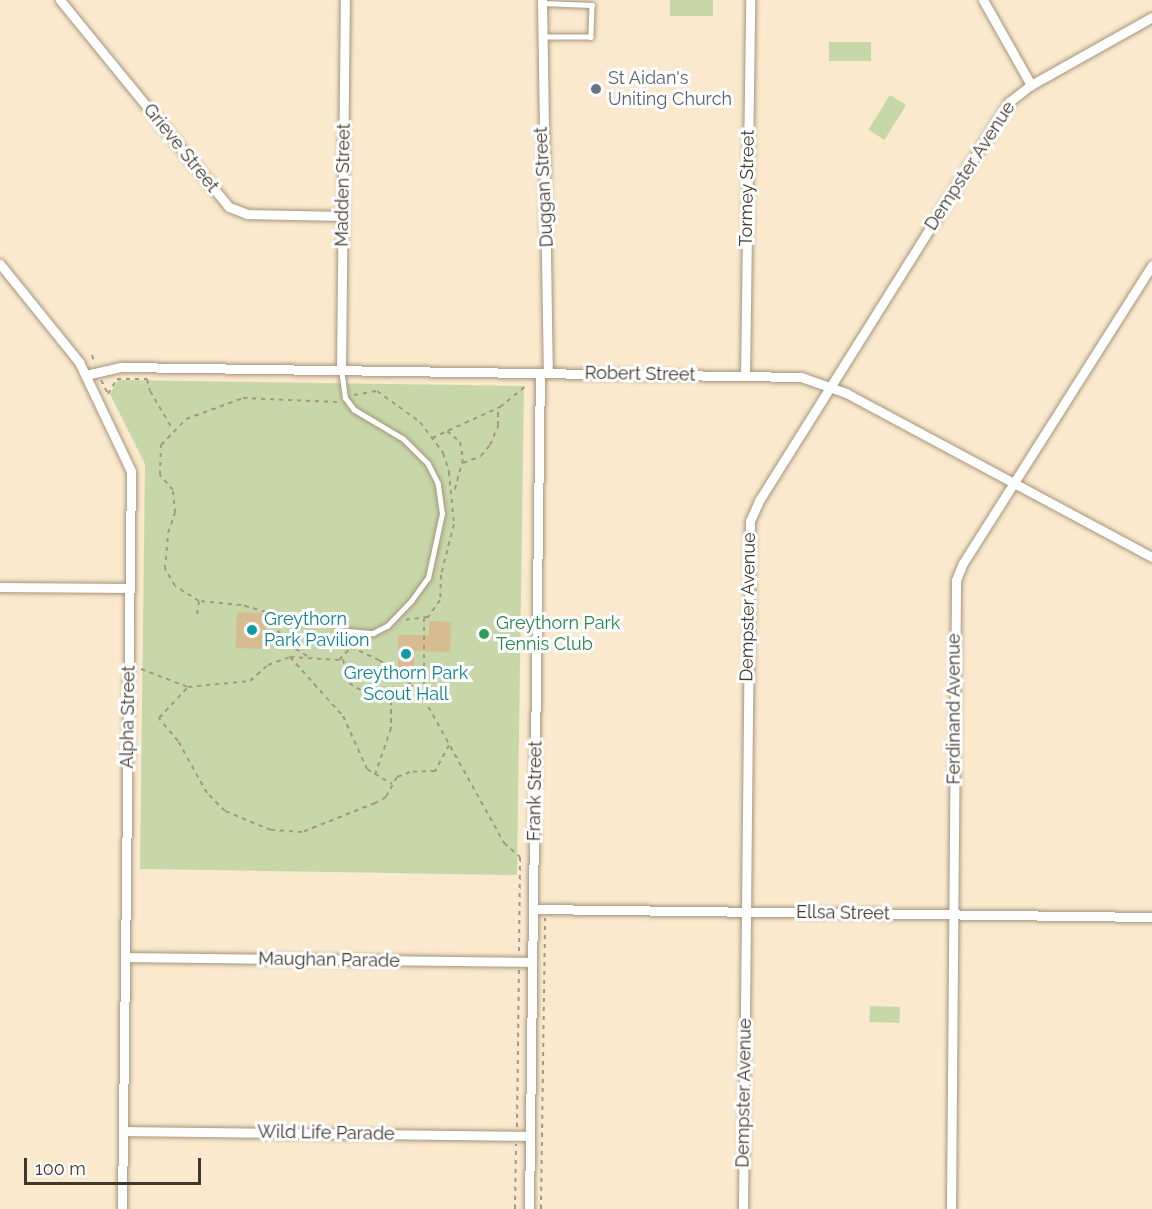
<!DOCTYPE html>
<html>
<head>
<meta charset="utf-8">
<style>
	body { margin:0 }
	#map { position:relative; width:1152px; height:1209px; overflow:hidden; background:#fae9cd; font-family:Raleway,sans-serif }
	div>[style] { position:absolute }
	.green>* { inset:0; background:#c8d7a9; transform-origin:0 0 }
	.building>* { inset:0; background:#d7bb91; transform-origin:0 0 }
	.path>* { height:2px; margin-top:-1px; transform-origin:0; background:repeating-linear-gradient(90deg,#a49783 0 4.5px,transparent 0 9px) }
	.roads { filter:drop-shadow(0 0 2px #a5957a) drop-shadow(0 0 2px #a5957a) }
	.service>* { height:4.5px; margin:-2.25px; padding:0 2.25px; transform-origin:2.25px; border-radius:2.25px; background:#fff }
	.minor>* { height:9px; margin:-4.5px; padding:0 4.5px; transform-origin:4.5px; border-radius:4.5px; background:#fff }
	.dots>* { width:16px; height:16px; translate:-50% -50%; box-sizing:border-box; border:3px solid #fff; border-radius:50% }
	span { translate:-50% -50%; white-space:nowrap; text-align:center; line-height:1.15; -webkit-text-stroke:6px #fff; paint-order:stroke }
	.worship-label { font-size:18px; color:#5b616d }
	.left { translate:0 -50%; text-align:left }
	.street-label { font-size:18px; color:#3e372c }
	.culture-label { font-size:18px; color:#0d838f }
	.leisure-label { font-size:18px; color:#27864d }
	.scale { position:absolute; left:24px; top:1158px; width:177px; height:27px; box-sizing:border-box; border:3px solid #3e372c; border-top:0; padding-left:8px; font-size:18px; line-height:21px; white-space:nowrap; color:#3e372c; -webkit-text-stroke:4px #fff; paint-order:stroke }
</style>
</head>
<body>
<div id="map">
	<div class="green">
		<i style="left:670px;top:0;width:43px;height:16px"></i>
		<i style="left:829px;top:42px;width:42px;height:19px"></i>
		<i style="left:890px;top:95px;width:19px;height:41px;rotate:32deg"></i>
		<i style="clip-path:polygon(118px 380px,524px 386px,517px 875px,140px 869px,145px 464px,110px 394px)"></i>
		<i style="left:870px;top:1006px;width:30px;height:16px;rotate:2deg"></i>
	</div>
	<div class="building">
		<i style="left:237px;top:612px;width:29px;height:36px;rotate:2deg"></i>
		<i style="clip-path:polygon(429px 621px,451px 622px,450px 652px,414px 651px,414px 668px,398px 668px,398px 635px,429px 635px)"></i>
	</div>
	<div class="path">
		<i style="left:92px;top:355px;width:9px;rotate:72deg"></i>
		<i style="left:101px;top:380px;width:16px;rotate:63deg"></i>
		<i style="left:108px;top:394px;width:17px;rotate:-59deg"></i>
		<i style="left:117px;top:379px;width:30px"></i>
		<i style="left:147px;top:379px;width:12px;rotate:76deg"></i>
		<i style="left:150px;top:391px;width:45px;rotate:59.5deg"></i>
		<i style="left:354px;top:395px;width:23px;rotate:-10deg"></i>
		<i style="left:377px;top:391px;width:53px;rotate:35.8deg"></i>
		<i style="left:420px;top:422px;width:39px;rotate:53deg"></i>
		<i style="left:443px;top:453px;width:20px;rotate:72deg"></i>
		<i style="left:449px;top:472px;width:52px;rotate:84.5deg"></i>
		<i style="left:454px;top:524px;width:53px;rotate:104.3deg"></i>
		<i style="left:441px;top:575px;width:25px;rotate:92deg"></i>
		<i style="left:440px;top:600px;width:21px;rotate:125deg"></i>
		<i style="left:428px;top:617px;width:25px;rotate:173deg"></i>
		<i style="left:447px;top:431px;width:17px;rotate:40deg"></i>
		<i style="left:460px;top:442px;width:17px;rotate:80deg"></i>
		<i style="left:463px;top:459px;width:34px;rotate:105deg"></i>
		<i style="left:432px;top:438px;width:75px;rotate:-24.5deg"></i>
		<i style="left:500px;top:407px;width:36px;rotate:-39deg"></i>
		<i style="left:463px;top:463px;width:19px;rotate:-21deg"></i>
		<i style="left:481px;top:456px;width:14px;rotate:-51deg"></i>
		<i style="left:490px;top:445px;width:21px;rotate:-67deg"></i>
		<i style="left:498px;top:426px;width:18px;rotate:-90deg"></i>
		<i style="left:197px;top:614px;width:13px;rotate:-81deg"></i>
		<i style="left:424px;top:618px;width:81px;rotate:90deg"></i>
		<i style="left:307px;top:656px;width:26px;rotate:-148deg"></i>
		<i style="left:285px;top:642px;width:36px;rotate:-122deg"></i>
		<i style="left:266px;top:612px;width:26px;rotate:-164deg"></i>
		<i style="left:241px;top:605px;width:42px;rotate:-174.6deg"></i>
		<i style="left:199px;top:601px;width:28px;rotate:-148deg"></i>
		<i style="left:175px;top:586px;width:20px;rotate:-120deg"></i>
		<i style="left:165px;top:569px;width:36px;rotate:-85deg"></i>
		<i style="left:168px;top:533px;width:21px;rotate:-71deg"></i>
		<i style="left:175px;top:513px;width:23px;rotate:-95deg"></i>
		<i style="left:173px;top:490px;width:20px;rotate:-131deg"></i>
		<i style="left:160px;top:475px;width:30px;rotate:-88deg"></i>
		<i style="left:161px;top:445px;width:36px;rotate:-46deg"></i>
		<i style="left:186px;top:419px;width:61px;rotate:-20.2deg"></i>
		<i style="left:243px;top:398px;width:94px;rotate:2.4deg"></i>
		<i style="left:290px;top:657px;width:79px;rotate:48.1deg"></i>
		<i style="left:343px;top:716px;width:58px;rotate:65.6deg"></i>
		<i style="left:367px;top:769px;width:29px;rotate:31deg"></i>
		<i style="left:343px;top:659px;width:25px;rotate:76deg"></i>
		<i style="left:349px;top:683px;width:21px;rotate:31deg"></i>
		<i style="left:367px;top:694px;width:17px;rotate:3deg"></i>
		<i style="left:384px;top:695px;width:9px;rotate:36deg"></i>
		<i style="left:391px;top:700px;width:28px;rotate:90deg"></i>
		<i style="left:391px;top:728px;width:50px;rotate:108.8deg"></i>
		<i style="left:141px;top:669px;width:50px;rotate:21deg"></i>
		<i style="left:449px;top:745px;width:30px;rotate:118deg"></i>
		<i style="left:435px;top:771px;width:25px;rotate:178deg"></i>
		<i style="left:410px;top:772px;width:14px;rotate:159deg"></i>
		<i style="left:397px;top:777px;width:23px;rotate:119deg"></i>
		<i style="left:386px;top:797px;width:13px;rotate:151deg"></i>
		<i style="left:375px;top:803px;width:79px;rotate:158.3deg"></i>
		<i style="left:302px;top:832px;width:31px;rotate:-176deg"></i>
		<i style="left:271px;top:830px;width:50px;rotate:-157.6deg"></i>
		<i style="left:225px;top:811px;width:25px;rotate:-135deg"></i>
		<i style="left:207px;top:793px;width:60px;rotate:-119.1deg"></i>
		<i style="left:178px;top:741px;width:30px;rotate:-130deg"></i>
		<i style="left:159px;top:718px;width:42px;rotate:-46.9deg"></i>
		<i style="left:188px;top:687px;width:62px;rotate:-5.5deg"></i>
		<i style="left:250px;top:681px;width:24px;rotate:-42deg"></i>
		<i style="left:268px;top:665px;width:23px;rotate:-20deg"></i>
		<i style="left:290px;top:657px;width:49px;rotate:3.5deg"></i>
		<i style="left:339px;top:660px;width:18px;rotate:-47deg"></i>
		<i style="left:351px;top:647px;width:31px;rotate:25deg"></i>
		<i style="left:379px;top:660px;width:29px;rotate:34deg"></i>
		<i style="left:403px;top:676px;width:31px;rotate:48deg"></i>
		<i style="left:424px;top:699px;width:165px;rotate:60.9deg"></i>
		<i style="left:504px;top:843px;width:21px;rotate:41deg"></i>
		<i style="left:520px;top:857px;width:96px;rotate:90.6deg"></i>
		<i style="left:517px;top:1127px;width:157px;rotate:-89.3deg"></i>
		<i style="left:515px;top:1209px;width:65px;rotate:-89.1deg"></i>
		<i style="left:541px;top:1209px;width:291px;rotate:-89.2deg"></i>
	</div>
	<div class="roads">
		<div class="service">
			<i style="left:542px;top:3px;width:50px;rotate:2.3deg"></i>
			<i style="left:592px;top:5px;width:32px;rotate:92deg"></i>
			<i style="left:591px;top:37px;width:49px;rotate:180deg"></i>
			<i style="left:337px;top:630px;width:36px;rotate:5deg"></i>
			<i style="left:373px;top:633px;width:16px;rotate:-27deg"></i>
			<i style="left:387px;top:626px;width:35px;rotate:-46deg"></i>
			<i style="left:411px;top:601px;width:29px;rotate:-54deg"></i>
			<i style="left:428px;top:578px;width:66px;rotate:-77.7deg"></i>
			<i style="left:442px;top:514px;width:30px;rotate:-98deg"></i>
			<i style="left:438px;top:484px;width:22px;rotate:-117deg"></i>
			<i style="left:428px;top:464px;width:35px;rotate:-135deg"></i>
			<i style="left:403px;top:439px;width:57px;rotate:-149.4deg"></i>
			<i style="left:354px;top:410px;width:15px;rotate:-127deg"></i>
			<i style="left:345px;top:398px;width:28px;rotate:-98deg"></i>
		</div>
		<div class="minor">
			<i style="left:60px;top:0;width:267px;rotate:50.8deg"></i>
			<i style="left:229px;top:207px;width:19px;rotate:21deg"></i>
			<i style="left:247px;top:214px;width:95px;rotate:1.2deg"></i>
			<i style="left:542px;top:0;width:373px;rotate:89.1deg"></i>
			<i style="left:983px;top:0;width:98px;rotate:60.5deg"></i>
			<i style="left:0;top:264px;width:126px;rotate:51.1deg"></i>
			<i style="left:79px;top:362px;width:121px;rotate:64.5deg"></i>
			<i style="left:131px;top:471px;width:738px;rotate:90.7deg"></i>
			<i style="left:341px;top:370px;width:370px;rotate:-89.4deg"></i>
			<i style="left:86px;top:375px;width:37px;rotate:-13deg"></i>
			<i style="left:122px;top:367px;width:679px;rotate:0.84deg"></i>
			<i style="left:801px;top:377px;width:48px;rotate:19.6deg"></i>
			<i style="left:846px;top:393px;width:347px;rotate:28.2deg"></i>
			<i style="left:745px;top:376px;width:376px;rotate:-89.2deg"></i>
			<i style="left:0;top:587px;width:130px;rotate:0.4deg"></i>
			<i style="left:533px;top:909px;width:619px;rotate:0.74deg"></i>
			<i style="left:126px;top:957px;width:406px;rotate:0.7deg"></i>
			<i style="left:123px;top:1131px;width:407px;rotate:0.7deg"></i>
			<i style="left:529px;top:1209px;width:836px;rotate:-89.25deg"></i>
			<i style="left:743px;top:1209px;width:688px;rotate:-89.42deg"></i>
			<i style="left:750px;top:521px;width:24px;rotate:-66deg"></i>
			<i style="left:760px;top:499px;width:469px;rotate:-57.9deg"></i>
			<i style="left:1009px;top:102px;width:28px;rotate:-38deg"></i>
			<i style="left:1031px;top:85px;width:139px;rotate:-29.3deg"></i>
			<i style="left:951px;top:1209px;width:629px;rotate:-89.54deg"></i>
			<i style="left:956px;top:580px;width:18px;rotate:-68deg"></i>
			<i style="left:963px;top:563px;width:353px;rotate:-57.6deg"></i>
		</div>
	</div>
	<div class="dots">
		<i style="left:596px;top:89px;background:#6b7280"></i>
		<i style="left:252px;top:630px;background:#0f9aa8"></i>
		<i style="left:484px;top:634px;background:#2e9e5b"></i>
		<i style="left:406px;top:654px;background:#0f9aa8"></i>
	</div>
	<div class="worship-label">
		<span class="left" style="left:608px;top:89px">St Aidan's<br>Uniting Church</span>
	</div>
	<div class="street-label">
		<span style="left:181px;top:148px;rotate:51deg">Grieve Street</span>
		<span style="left:970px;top:166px;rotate:-57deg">Dempster Avenue</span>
		<span style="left:343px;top:185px;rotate:-89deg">Madden Street</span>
		<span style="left:544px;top:187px;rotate:-93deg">Duggan Street</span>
		<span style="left:747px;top:188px;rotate:-89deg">Tormey Street</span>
		<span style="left:640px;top:374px;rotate:1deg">Robert Street</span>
		<span style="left:748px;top:607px;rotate:-89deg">Dempster Avenue</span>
		<span style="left:954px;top:709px;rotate:-90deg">Ferdinand Avenue</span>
		<span style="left:128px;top:717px;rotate:-89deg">Alpha Street</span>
		<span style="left:535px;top:791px;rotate:-89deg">Frank Street</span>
		<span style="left:843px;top:913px;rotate:1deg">Ellsa Street</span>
		<span style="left:329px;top:960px;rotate:1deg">Maughan Parade</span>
		<span style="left:744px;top:1093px;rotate:-89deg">Dempster Avenue</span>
		<span style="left:326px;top:1133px;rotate:1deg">Wild Life Parade</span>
	</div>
	<div class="culture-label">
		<span class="left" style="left:264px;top:630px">Greythorn<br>Park Pavilion</span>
		<span style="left:406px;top:684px">Greythorn Park<br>Scout Hall</span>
	</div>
	<div class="leisure-label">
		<span class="left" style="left:496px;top:634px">Greythorn Park<br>Tennis Club</span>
	</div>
	<div class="scale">100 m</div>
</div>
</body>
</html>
